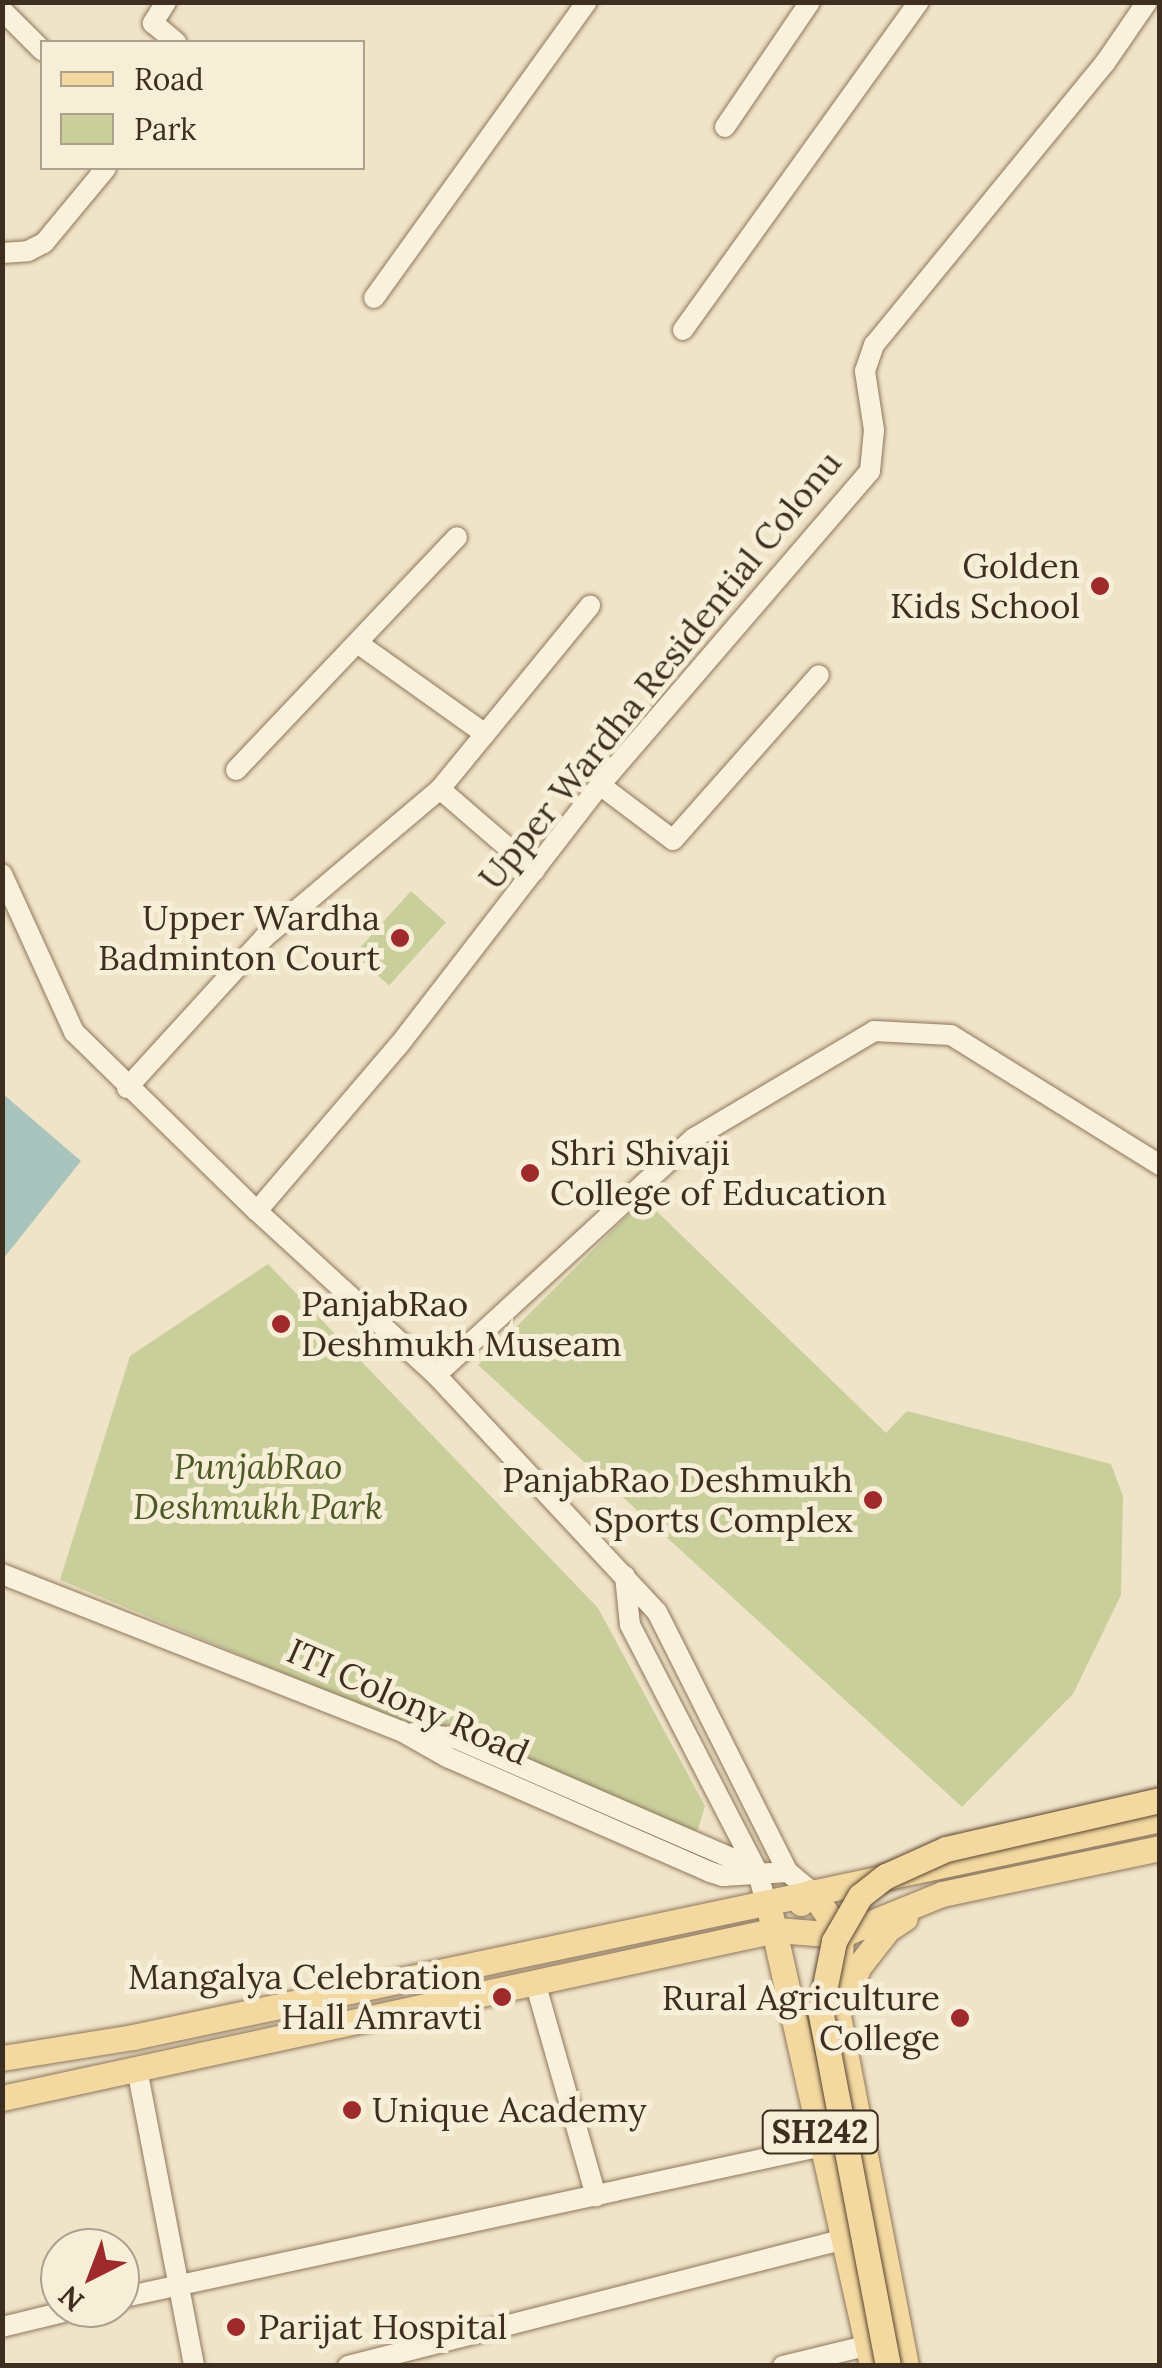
<!DOCTYPE html>
<html>
<head>
<meta charset="utf-8">
<style>
	body { margin:0 }
	#map { position:relative; width:1162px; height:2368px; overflow:hidden; background:#f0e4c8; font-family:Lora,serif }
	div>[style] { position:absolute }
	.green>* { inset:0; background:#c9cf9b; transform-origin:0 0 }
	.water>* { inset:0; background:#a9c4bc }
	.roads { filter:drop-shadow(0 0 2px #8d765c) drop-shadow(0 0 2px #8d765c) }
	.minor>* { height:20px; margin:-10px; padding:0 10px; transform-origin:10px; border-radius:10px; background:#faf1dc }
	.major>* { height:25px; margin:-12.5px; padding:0 12.5px; transform-origin:12.5px; border-radius:12.5px; background:#f3d9a0 }
	.bridges { filter:drop-shadow(0 0 2px #5b4430) drop-shadow(0 0 2px #5b4430) }
	.major-bridge>* { height:25px; margin:-12.5px; padding:0 12.5px; transform-origin:12.5px; border-radius:12.5px; background:#f3d9a0 }
	.dots>* { width:28px; height:28px; translate:-50% -50%; box-sizing:border-box; border:5px solid #f7eed8; border-radius:50% }
	span { translate:-50% -50%; white-space:nowrap; text-align:center; line-height:1.15; -webkit-text-stroke:10px #f7eed8; paint-order:stroke }
	.shield-label span { padding:2px 8px; background:#f7eed8; border:2px solid; border-radius:8px; -webkit-text-stroke-width:0 }
	.shield-label { font-size:32px; color:#3d2e20; font-weight:700 }
	.poi-label { font-size:35px; color:#3d2e20 }
	.right { translate:-100% -50%; text-align:right }
	.left { translate:0 -50%; text-align:left }
	.street-label { font-size:35px; color:#3d2e20 }
	.park-label { font-size:35px; color:#4d5a26; font-style:italic }
	.frame { position:absolute; inset:0; border:5px solid #3d2e20; pointer-events:none }
	.legend { position:absolute; left:40px; top:40px; width:325px; height:130px; box-sizing:border-box; background:#f7eed8; border:2px solid #ada18e; margin:0; padding:12px 18px; list-style:none; font-size:30px; color:#3d2e20 }
	.legend li { display:flex; align-items:center; gap:20px; height:50px }
	.legend b { width:50px; border:2px solid #ada18e }
	.north { position:absolute; left:40px; top:2228px; width:100px; height:100px; box-sizing:border-box; background:#f7eed8; border:2px solid #ada18e; border-radius:50%; rotate:222deg; font-size:28px; font-weight:700; line-height:40px; text-align:center; color:#3d2e20 }
	.north::after { content:''; display:block; margin:auto; width:35px; height:45px; background:#9e2a2b; clip-path:polygon(50% 0,100% 100%,50% 72%,0 100%) }
</style>
</head>
<body>
<div id="map">
	<div class="green">
		<i style="left:411px;top:891px;width:47px;height:85px;rotate:42deg"></i>
		<i style="clip-path:polygon(644px 1199px,886px 1433px,907px 1411px,1111px 1464px,1123px 1496px,1121px 1595px,1073px 1694px,962px 1807px,478px 1365px)"></i>
		<i style="clip-path:polygon(268px 1264px,598px 1608px,705px 1806px,698px 1829px,680px 1838px,60px 1580px,130px 1356px)"></i>
	</div>
	<div class="water">
		<i style="clip-path:polygon(3px 1094px,81px 1161px,3px 1259px)"></i>
	</div>
	<div class="roads">
		<div class="minor">
			<i style="left:166px;top:2px;width:25px;rotate:122deg"></i>
			<i style="left:153px;top:23px;width:30px;rotate:40deg"></i>
			<i style="left:2px;top:10px;width:57px;rotate:45deg"></i>
			<i style="left:725px;top:127px;width:151px;rotate:-55.8deg"></i>
			<i style="left:2px;top:253px;width:26px;rotate:-4deg"></i>
			<i style="left:28px;top:251px;width:18px;rotate:-27deg"></i>
			<i style="left:44px;top:243px;width:97px;rotate:-50.4deg"></i>
			<i style="left:374px;top:298px;width:365px;rotate:-54.3deg"></i>
			<i style="left:683px;top:330px;width:404px;rotate:-54.3deg"></i>
			<i style="left:359px;top:644px;width:155px;rotate:35.5deg"></i>
			<i style="left:236px;top:770px;width:321px;rotate:-46.5deg"></i>
			<i style="left:600px;top:785px;width:91px;rotate:37deg"></i>
			<i style="left:673px;top:840px;width:220px;rotate:-48.5deg"></i>
			<i style="left:440px;top:789px;width:125px;rotate:40.8deg"></i>
			<i style="left:2px;top:874px;width:174px;rotate:65.5deg"></i>
			<i style="left:74px;top:1032px;width:256px;rotate:44.4deg"></i>
			<i style="left:257px;top:1211px;width:243px;rotate:42.5deg"></i>
			<i style="left:436px;top:1375px;width:324px;rotate:47deg"></i>
			<i style="left:657px;top:1612px;width:291px;rotate:63.3deg"></i>
			<i style="left:788px;top:1872px;width:31px;rotate:40deg"></i>
			<i style="left:127px;top:1088px;width:205px;rotate:-47.6deg"></i>
			<i style="left:265px;top:937px;width:229px;rotate:-40.2deg"></i>
			<i style="left:440px;top:789px;width:237px;rotate:-50.7deg"></i>
			<i style="left:257px;top:1211px;width:218px;rotate:-49.5deg"></i>
			<i style="left:399px;top:1045px;width:329px;rotate:-52.3deg"></i>
			<i style="left:600px;top:785px;width:414px;rotate:-49.3deg"></i>
			<i style="left:870px;top:471px;width:41px;rotate:-84.4deg"></i>
			<i style="left:874px;top:430px;width:60px;rotate:-98.7deg"></i>
			<i style="left:865px;top:371px;width:28px;rotate:-71deg"></i>
			<i style="left:874px;top:345px;width:365px;rotate:-50.7deg"></i>
			<i style="left:1105px;top:63px;width:74px;rotate:-55.5deg"></i>
			<i style="left:436px;top:1375px;width:350px;rotate:-42.6deg"></i>
			<i style="left:694px;top:1138px;width:209px;rotate:-30.7deg"></i>
			<i style="left:874px;top:1031px;width:77px;rotate:3deg"></i>
			<i style="left:951px;top:1035px;width:246px;rotate:31.9deg"></i>
			<i style="left:2px;top:1574px;width:429px;rotate:21.5deg"></i>
			<i style="left:401px;top:1731px;width:53px;rotate:29.5deg"></i>
			<i style="left:447px;top:1757px;width:287px;rotate:23.6deg"></i>
			<i style="left:710px;top:1872px;width:14px;rotate:17deg"></i>
			<i style="left:723px;top:1876px;width:65px;rotate:-3.5deg"></i>
			<i style="left:625px;top:1576px;width:49px;rotate:84.2deg"></i>
			<i style="left:630px;top:1625px;width:279px;rotate:62.7deg"></i>
			<i style="left:758px;top:1873px;width:28px;rotate:75deg"></i>
			<i style="left:413px;top:1733px;width:42px;rotate:6.8deg"></i>
			<i style="left:455px;top:1738px;width:301px;rotate:23.5deg"></i>
			<i style="left:731px;top:1858px;width:15px;rotate:62deg"></i>
			<i style="left:535px;top:1982px;width:223px;rotate:74.1deg"></i>
			<i style="left:137px;top:2069px;width:302px;rotate:79.1deg"></i>
			<i style="left:120px;top:2298px;width:719px;rotate:-12.2deg"></i>
			<i style="left:2px;top:2327px;width:80px;rotate:-13.7deg"></i>
			<i style="left:348px;top:2366px;width:513px;rotate:-14.33deg"></i>
			<i style="left:783px;top:2366px;width:89px;rotate:-13.7deg"></i>
		</div>
		<div class="major">
			<i style="left:801px;top:1903px;width:16px;rotate:-45deg"></i>
			<i style="left:812px;top:1892px;width:52px;rotate:56deg"></i>
			<i style="left:841px;top:1935px;width:81px;rotate:92.1deg"></i>
			<i style="left:838px;top:2016px;width:357px;rotate:79deg"></i>
			<i style="left:771px;top:1917px;width:460px;rotate:77.3deg"></i>
			<i style="left:844px;top:2001px;width:38px;rotate:-67deg"></i>
			<i style="left:859px;top:1966px;width:47px;rotate:-51.9deg"></i>
			<i style="left:888px;top:1929px;width:20px;rotate:-33deg"></i>
			<i style="left:2px;top:2058px;width:133px;rotate:-9.1deg"></i>
			<i style="left:133px;top:2037px;width:1050px;rotate:-11.98deg"></i>
			<i style="left:2px;top:2098px;width:792px;rotate:-12.25deg"></i>
			<i style="left:776px;top:1930px;width:65px;rotate:4.4deg"></i>
			<i style="left:841px;top:1935px;width:109px;rotate:-22.1deg"></i>
			<i style="left:942px;top:1894px;width:223px;rotate:-11.9deg"></i>
		</div>
	</div>
	<div class="bridges">
		<div class="major-bridge">
			<i style="left:888px;top:2366px;width:361px;rotate:-100.8deg"></i>
			<i style="left:820px;top:2011px;width:71px;rotate:-78.7deg"></i>
			<i style="left:834px;top:1941px;width:52px;rotate:-60deg"></i>
			<i style="left:860px;top:1896px;width:33px;rotate:-38deg"></i>
			<i style="left:886px;top:1876px;width:66px;rotate:-24.2deg"></i>
			<i style="left:946px;top:1849px;width:220px;rotate:-12.9deg"></i>
		</div>
	</div>
	<div class="dots">
		<i style="left:1100px;top:586px;background:#9e2a2b"></i>
		<i style="left:400px;top:938px;background:#9e2a2b"></i>
		<i style="left:530px;top:1173px;background:#9e2a2b"></i>
		<i style="left:281px;top:1324px;background:#9e2a2b"></i>
		<i style="left:873px;top:1500px;background:#9e2a2b"></i>
		<i style="left:502px;top:1997px;background:#9e2a2b"></i>
		<i style="left:960px;top:2018px;background:#9e2a2b"></i>
		<i style="left:352px;top:2110px;background:#9e2a2b"></i>
		<i style="left:236px;top:2327px;background:#9e2a2b"></i>
	</div>
	<div class="shield-label">
		<span style="left:820px;top:2132px">SH242</span>
	</div>
	<div class="poi-label">
		<span class="right" style="left:1080px;top:586px">Golden<br>Kids School</span>
		<span class="right" style="left:380px;top:938px">Upper Wardha<br>Badminton Court</span>
		<span class="left" style="left:550px;top:1173px">Shri Shivaji<br>College of Education</span>
		<span class="left" style="left:301px;top:1324px">PanjabRao<br>Deshmukh Museam</span>
		<span class="right" style="left:853px;top:1500px">PanjabRao Deshmukh<br>Sports Complex</span>
		<span class="right" style="left:482px;top:1997px">Mangalya Celebration<br>Hall Amravti</span>
		<span class="right" style="left:940px;top:2018px">Rural Agriculture<br>College</span>
		<span class="left" style="left:372px;top:2110px">Unique Academy</span>
		<span class="left" style="left:258px;top:2327px">Parijat Hospital</span>
	</div>
	<div class="street-label">
		<span style="left:660px;top:670px;rotate:-51deg">Upper Wardha Residential Colonu</span>
		<span style="left:408px;top:1702px;rotate:24deg">ITI Colony Road</span>
	</div>
	<div class="park-label">
		<span style="left:258px;top:1487px">PunjabRao<br>Deshmukh Park</span>
	</div>
	<div class="frame"></div>
	<ul class="legend">
	<li><b style="height:12px;background:#f3d9a0"></b>Road</li>
	<li><b style="height:28px;background:#c9cf9b"></b>Park</li>
	</ul>
	<div class="north">N</div>
</div>
</body>
</html>
